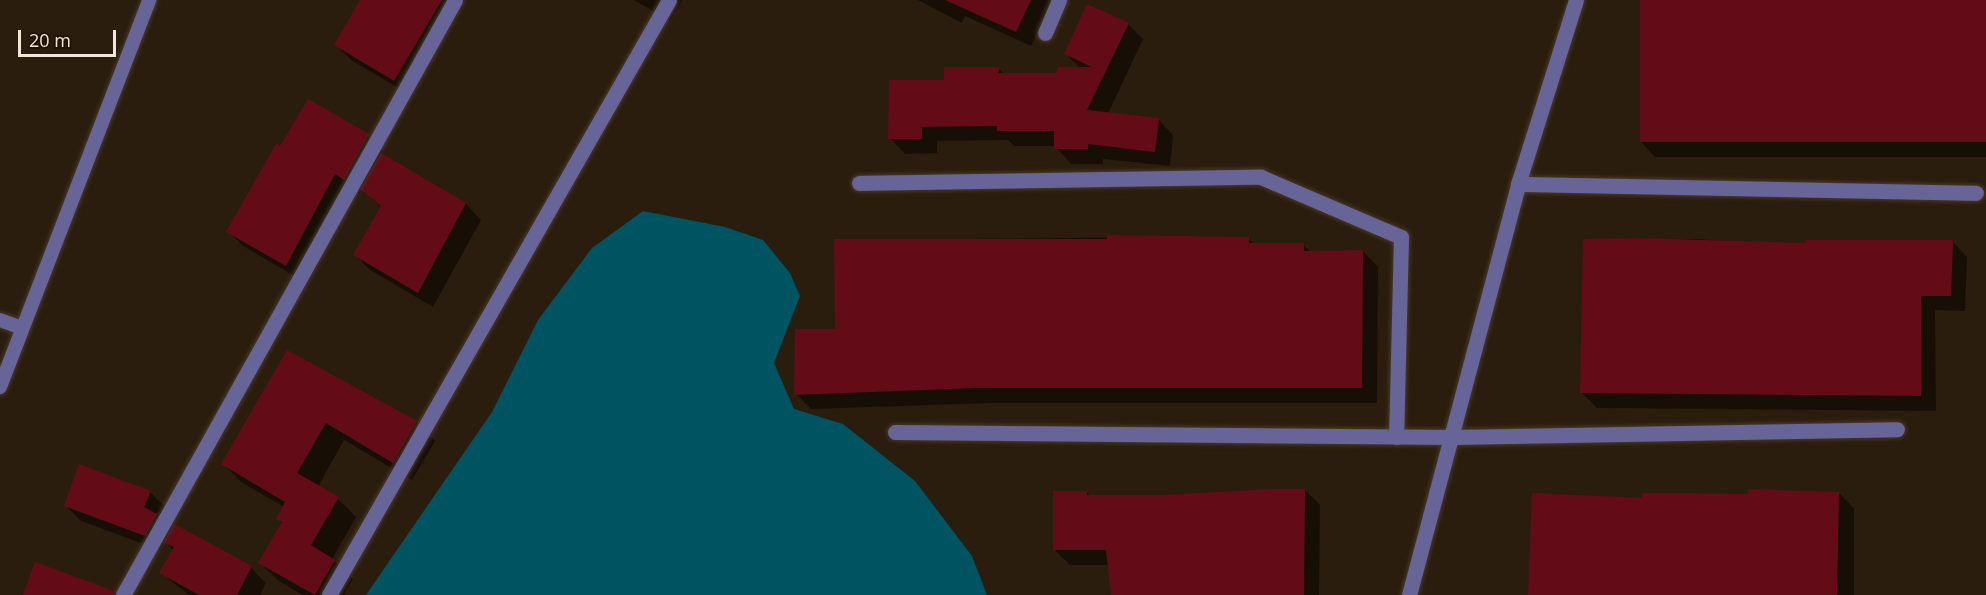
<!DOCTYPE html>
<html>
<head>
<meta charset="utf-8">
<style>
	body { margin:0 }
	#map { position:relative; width:1986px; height:595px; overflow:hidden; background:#2b1d0d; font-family:"Open Sans",sans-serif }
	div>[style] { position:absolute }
	.water>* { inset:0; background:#005360 }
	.shadow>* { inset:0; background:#0007 }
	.building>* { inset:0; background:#630c18; transform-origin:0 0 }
	.roads { filter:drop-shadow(0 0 2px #47392a) drop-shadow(0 0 2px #47392a) }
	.lane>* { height:14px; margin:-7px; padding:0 7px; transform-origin:7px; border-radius:7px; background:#676497 }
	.street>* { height:15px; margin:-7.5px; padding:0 7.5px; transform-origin:7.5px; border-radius:7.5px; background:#676497 }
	span { translate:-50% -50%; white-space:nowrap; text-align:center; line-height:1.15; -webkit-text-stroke:4.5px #211404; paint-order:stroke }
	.scale { position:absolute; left:18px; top:30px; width:98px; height:27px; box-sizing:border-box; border:3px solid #f0e6dc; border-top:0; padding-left:8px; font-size:18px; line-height:21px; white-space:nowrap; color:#f0e6dc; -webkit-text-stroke:4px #211404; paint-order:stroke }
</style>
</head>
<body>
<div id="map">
	<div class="water">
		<i style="clip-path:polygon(643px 211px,725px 227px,763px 240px,790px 273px,800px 296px,774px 363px,794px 409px,843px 424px,915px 481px,972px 556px,987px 595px,366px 595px,492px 412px,538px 320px,592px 248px)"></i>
	</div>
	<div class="shadow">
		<i style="clip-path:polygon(363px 0,452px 0,448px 7px,456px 15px,410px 95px,351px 60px,336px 45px)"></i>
		<i style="clip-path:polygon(634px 0,683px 0,670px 21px)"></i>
		<i style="clip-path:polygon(918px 0,1050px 0,1052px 2px,1031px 46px,965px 16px,962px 23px)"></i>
		<i style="clip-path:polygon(1642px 0,1986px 0,1986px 157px,1655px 157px,1640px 141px)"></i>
		<i style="clip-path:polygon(1128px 24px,1143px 39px,1108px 114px,1158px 119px,1173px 135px,1170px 166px,1103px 159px,1103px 164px,1071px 164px,1055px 146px,1014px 146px,1008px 140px,937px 141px,937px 153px,905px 154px,890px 138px,946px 81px,999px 69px,1005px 74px,1057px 74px,1081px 69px,1066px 54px)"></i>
		<i style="clip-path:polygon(368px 136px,383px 151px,381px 155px,466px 204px,481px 220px,433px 307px,370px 270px,355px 255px,382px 208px,362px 189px,359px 194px,350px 188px,301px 280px,243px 246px,228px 231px,281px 149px)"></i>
		<i style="clip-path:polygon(1193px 237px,1248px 238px,1255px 245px,1303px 244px,1311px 252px,1363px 251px,1378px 267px,1377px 403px,991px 403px,811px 409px,796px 394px,837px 331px,836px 240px)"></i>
		<i style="clip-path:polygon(1694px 239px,1806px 245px,1952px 241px,1967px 257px,1965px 311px,1935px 310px,1936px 411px,1597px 408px,1582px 393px,1584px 241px)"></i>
		<i style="clip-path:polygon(288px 352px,416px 422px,435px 441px,412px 480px,344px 440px,318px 487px,338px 499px,356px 517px,332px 559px,353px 579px,344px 595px,302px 595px,279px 581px,260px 563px,283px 524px,278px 519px,284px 507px,241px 482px,223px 464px)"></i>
		<i style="clip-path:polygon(1305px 490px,1320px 505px,1319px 595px,1113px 595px,1111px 565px,1070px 565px,1055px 550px,1087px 492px,1091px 497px,1164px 497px)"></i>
		<i style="clip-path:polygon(150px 492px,165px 507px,160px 520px,172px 531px,251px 568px,266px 583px,260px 595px,189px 595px,161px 573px,174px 551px,165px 542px,160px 550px,81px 521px,66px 506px)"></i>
		<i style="clip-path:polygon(1839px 493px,1854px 508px,1854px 595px,1530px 595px,1644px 500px)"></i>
	</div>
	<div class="building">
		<i style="clip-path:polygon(360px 0,442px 0,394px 81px,334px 45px)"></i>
		<i style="clip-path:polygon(945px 0,1031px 0,1016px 32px)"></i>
		<i style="left:1640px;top:0;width:346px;height:142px"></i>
		<i style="clip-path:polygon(1087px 4px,1129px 23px,1087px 110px,1159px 118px,1155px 152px,1088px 144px,1088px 149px,1054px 149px,1054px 131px,997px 131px,997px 126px,922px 127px,922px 139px,888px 139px,889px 80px,944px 80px,944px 67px,1000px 67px,998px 73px,1056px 73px,1058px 67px,1092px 67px,1064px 54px)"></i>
		<i style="clip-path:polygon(308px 99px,369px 134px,344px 180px,335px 174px,286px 266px,226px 232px,276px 144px,280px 146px)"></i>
		<i style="clip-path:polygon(381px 153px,466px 203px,418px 293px,353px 255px,381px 206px,360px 189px)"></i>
		<i style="clip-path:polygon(1107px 235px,1249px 237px,1249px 243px,1304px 243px,1304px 251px,1363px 250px,1362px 388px,975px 388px,794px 395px,795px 329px,835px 329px,834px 239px,1107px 239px)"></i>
		<i style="clip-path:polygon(1639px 238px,1805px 243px,1805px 240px,1953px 240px,1951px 296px,1921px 296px,1921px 396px,1580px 393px,1583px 239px)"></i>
		<i style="clip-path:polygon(287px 350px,417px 421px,393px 463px,326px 423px,297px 473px,339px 497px,311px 545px,335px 560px,315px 595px,258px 563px,282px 522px,276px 519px,285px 502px,221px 464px)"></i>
		<i style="clip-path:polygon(79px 464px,151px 491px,144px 507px,157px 514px,145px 536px,64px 506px)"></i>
		<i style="clip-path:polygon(1272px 489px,1305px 489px,1304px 595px,1111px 595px,1106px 550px,1053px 550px,1053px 491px,1087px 491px,1087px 495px,1164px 495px)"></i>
		<i style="clip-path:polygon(1748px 489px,1839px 492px,1837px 595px,1528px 595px,1532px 493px,1642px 498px,1642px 493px,1748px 494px)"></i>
		<i style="clip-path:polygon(174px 524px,252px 566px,237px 595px,199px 595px,159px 573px,174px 547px,163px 543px)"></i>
		<i style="clip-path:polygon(35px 562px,114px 591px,113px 595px,23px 595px)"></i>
	</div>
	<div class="roads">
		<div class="lane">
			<i style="left:0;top:320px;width:23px;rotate:20deg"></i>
			<i style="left:0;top:387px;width:415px;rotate:-68.9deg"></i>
		</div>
		<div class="street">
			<i style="left:1045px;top:33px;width:36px;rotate:-67deg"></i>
			<i style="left:859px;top:183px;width:402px;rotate:-0.9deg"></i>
			<i style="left:1261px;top:177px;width:152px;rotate:23.2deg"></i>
			<i style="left:1401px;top:237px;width:200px;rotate:91.4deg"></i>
			<i style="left:1518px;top:184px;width:458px;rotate:1.1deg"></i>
			<i style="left:895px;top:432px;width:558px;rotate:0.51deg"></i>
			<i style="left:1453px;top:437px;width:444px;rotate:-1deg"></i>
			<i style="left:123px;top:595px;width:681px;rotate:-60.84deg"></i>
			<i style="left:329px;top:595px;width:685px;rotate:-60.26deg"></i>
			<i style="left:1409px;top:595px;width:425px;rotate:-75.1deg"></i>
			<i style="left:1518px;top:184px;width:193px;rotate:-72.5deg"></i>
		</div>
	</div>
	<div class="scale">20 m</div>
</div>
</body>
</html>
